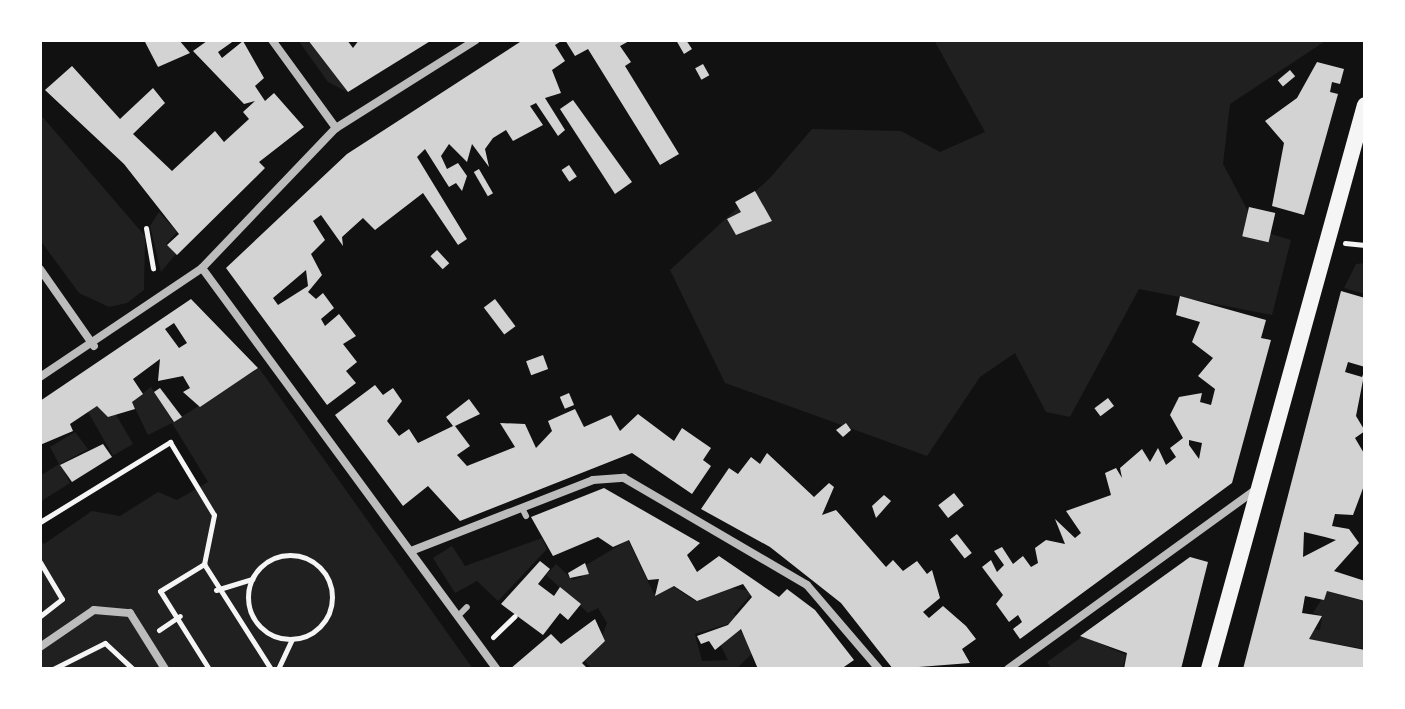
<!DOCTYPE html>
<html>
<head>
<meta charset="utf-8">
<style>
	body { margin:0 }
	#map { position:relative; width:1405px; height:709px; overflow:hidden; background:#111; font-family:"Fira Sans",sans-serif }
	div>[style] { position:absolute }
	.green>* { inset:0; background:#202020; transform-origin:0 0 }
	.building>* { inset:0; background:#d3d3d3; transform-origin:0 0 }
	.path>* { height:5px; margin:-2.5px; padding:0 2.5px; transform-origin:2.5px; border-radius:2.5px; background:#f5f5f5 }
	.path>.ring { margin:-2.5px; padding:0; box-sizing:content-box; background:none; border:5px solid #f5f5f5; border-radius:50% }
	.service>* { height:6px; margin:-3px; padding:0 3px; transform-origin:3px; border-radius:3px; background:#bcbcbc }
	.minor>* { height:8px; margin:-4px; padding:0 4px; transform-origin:4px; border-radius:4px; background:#bcbcbc }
	.secondary>* { height:16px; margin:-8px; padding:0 8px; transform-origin:8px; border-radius:8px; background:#f5f5f5 }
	span { translate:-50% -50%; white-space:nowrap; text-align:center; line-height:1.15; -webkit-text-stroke:7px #fff; paint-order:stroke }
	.frame { position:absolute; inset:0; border:42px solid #fff; pointer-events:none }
</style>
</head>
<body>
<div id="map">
	<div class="green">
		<i style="clip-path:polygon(298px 40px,316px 40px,347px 92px,328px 82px)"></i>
		<i style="clip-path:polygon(934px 40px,1327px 40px,1230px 104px,1223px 164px,1258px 230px,1291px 240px,1272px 315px,1139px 289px,1070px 417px,1046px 412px,1015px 353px,980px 377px,927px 456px,725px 383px,670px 270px,770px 178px,812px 129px,901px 131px,940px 152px,985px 132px)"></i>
		<i style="clip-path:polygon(40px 114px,145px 236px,144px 290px,127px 303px,109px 307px,79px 293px,40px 240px)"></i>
		<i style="clip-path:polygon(159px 212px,177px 232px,166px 244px,176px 254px,161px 272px,150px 226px)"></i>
		<i style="clip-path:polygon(1365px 263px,1365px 294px,1344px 288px,1356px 264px)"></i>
		<i style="clip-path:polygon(259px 368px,473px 669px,40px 669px,40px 539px,44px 544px,92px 511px,120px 516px,158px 492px,177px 500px,208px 482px,172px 423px,148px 435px,132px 402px,151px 387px,173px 422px)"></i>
		<i style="left:107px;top:399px;width:52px;height:23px;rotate:60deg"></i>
		<i style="clip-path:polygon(75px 432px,88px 449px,60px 464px,70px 483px,40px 502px,40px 476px,59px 464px,50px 447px)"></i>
		<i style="clip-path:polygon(542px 538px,547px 549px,498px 601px,477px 581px,455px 593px,433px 558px,452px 546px,465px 566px)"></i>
		<i style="clip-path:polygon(628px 540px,654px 594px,671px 585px,695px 601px,719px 587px,754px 591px,734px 614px,741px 620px,695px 634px,702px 661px,728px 660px,721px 646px,739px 629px,756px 650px,736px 669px,592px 669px,578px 653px,602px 636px,607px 623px,598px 608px,588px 613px,546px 575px,556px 564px,573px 580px,582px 577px,583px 567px)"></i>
		<i style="clip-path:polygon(1327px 591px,1362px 601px,1365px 591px,1365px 649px,1308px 639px,1310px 629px,1320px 630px,1322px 616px,1313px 613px)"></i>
		<i style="clip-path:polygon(1083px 636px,1126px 655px,1122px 669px,1052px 669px,1047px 662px)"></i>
	</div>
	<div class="building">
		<i style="clip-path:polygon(144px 40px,179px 40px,190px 53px,158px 67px)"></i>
		<i style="clip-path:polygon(235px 40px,218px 52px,222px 58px,243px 41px,264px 78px,255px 86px,265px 101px,274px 93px,304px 127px,259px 162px,265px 168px,177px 255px,167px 245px,179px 234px,124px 164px,45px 90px,72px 66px,120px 119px,153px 88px,165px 103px,133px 134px,172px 171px,215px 131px,224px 142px,249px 119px,243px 112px,255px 101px,244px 104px,193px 51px,207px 41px)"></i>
		<i style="clip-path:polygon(308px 40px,347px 40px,353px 48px,359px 40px,432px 40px,348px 92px)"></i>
		<i style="clip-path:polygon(evenodd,523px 40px,563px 40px,555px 45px,565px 61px,552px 70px,561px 93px,545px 98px,565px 130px,558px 136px,536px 103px,530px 106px,543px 125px,513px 141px,506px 130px,493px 138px,485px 149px,489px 167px,472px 144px,467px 162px,449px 144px,441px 156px,447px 169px,458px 163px,467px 176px,462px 191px,456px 183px,449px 187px,425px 149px,417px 157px,467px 239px,458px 245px,423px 193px,375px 230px,363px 218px,342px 237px,343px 246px,321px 215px,313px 221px,325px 240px,311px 254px,322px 275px,308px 292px,316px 299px,323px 293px,334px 308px,321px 319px,325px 326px,339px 314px,356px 336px,343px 344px,357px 362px,346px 371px,356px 383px,327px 405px,226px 268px,347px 154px,523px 40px,306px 270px,308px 286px,278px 305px,273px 298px,306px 270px)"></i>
		<i style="clip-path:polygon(565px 40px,631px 40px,620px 46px,631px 62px,625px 66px,679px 154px,660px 165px,588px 49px,575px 56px)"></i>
		<i style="clip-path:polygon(676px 40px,686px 40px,692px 49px,684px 54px)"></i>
		<i style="clip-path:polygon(1317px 62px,1344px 69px,1340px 84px,1332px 82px,1330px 92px,1338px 94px,1304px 215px,1272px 206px,1284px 143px,1265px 121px,1297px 98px)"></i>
		<i style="left:703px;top:64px;width:13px;height:9px;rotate:61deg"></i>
		<i style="left:1290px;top:70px;width:8px;height:16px;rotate:50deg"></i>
		<i style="clip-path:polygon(573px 100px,632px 182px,615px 194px,560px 109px)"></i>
		<i style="left:569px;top:165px;width:14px;height:9px;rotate:56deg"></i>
		<i style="left:479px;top:169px;width:28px;height:6px;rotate:60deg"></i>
		<i style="clip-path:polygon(755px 191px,772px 221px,736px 235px,727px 219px,741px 212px,735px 202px)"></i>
		<i style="left:1249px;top:207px;width:27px;height:30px;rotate:13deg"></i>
		<i style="left:437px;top:250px;width:18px;height:9px;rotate:47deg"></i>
		<i style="clip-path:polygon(evenodd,1341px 291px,1365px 298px,1365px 367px,1348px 362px,1345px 372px,1362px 377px,1365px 370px,1356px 416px,1365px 431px,1355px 438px,1365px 455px,1365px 483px,1353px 515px,1335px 514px,1332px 526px,1349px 529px,1359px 543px,1334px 571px,1365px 581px,1365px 601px,1327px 591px,1324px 600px,1305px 596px,1302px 613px,1322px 616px,1309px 639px,1365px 650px,1365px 669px,1243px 669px,1341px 291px,1304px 532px,1325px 537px,1336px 540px,1303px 557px,1304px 532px)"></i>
		<i style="clip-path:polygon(evenodd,1180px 296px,1266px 320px,1261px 338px,1271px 340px,1232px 483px,1020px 639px,1013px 629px,1022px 622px,1018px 615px,1009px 622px,996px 604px,1003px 595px,982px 567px,991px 560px,997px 572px,1004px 565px,994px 551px,1002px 547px,1013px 564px,1023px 556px,1031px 567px,1038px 563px,1035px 548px,1046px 540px,1065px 544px,1055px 519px,1075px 538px,1081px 533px,1066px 511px,1111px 495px,1105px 473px,1116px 468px,1122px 478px,1120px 468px,1142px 449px,1150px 462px,1158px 448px,1166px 465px,1176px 457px,1170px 448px,1183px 438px,1170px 415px,1179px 397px,1202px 393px,1200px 402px,1211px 405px,1215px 389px,1198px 376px,1213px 358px,1192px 342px,1200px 322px,1176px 315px,1180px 296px,1189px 440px,1202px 443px,1199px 459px,1189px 445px,1189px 440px)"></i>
		<i style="clip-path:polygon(evenodd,191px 299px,258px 368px,200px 407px,183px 392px,190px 388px,183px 376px,158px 381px,160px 359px,133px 379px,143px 394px,132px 402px,135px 409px,108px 417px,97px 406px,70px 424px,73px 431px,40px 445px,40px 401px,191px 299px,174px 323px,187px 343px,179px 348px,165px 329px,174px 323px)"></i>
		<i style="left:495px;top:299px;width:34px;height:14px;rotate:53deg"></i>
		<i style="left:543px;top:355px;width:15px;height:18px;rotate:70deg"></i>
		<i style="clip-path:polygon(375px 385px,383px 395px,393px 388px,402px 401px,387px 421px,399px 436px,409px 429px,418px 443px,453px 426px,446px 417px,469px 399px,480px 414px,455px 426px,470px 446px,457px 455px,467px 466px,515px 447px,500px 423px,525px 424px,536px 448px,552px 431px,548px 421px,575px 409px,584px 427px,611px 415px,620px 431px,638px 414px,674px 441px,682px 428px,711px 448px,703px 460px,711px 466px,692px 494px,632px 453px,460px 521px,428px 486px,403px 506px,335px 415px)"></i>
		<i style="clip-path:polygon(160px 388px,182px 417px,174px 422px,154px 392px)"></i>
		<i style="left:569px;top:393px;width:13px;height:10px;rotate:67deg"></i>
		<i style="left:1108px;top:398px;width:10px;height:17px;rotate:53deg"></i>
		<i style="clip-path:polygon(846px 423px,851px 430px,843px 437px,836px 430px)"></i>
		<i style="clip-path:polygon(103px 444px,112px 457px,72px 482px,60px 465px)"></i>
		<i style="clip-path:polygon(767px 453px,814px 497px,829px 483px,834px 487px,822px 515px,836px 510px,886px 567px,893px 560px,903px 571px,917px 561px,927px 574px,932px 570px,940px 598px,923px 612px,929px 618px,943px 606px,966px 626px,976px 639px,962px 649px,970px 663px,893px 669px,841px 603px,770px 547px,701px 509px,729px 468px,738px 474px,751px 457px,760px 464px)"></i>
		<i style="clip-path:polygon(604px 488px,700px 543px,687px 555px,697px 572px,719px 556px,779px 597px,787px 589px,815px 610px,854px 660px,841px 669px,758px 669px,741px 629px,715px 650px,709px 641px,701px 644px,697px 636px,728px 625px,752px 597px,743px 584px,697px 601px,674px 586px,655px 596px,659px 579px,648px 580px,629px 540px,613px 547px,598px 537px,553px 556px,531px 517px)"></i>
		<i style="left:954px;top:493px;width:16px;height:20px;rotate:52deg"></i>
		<i style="clip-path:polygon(884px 495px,891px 501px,876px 518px,872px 506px)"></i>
		<i style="left:957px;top:534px;width:24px;height:9px;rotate:52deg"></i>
		<i style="clip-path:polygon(1190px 557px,1208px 562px,1181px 669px,1124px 669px,1127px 653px,1080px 636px)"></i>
		<i style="clip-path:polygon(540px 561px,550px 569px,538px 584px,554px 596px,560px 587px,581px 604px,568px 620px,560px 613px,543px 635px,501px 604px)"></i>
		<i style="clip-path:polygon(585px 563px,589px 574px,570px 578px,568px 573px)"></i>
		<i style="clip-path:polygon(595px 619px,605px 641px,582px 663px,588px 669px,510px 669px,551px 634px,561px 644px)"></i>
	</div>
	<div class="path">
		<i style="left:146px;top:228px;width:41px;rotate:80.1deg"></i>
		<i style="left:1345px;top:243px;width:20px;rotate:6deg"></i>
		<i style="left:40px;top:522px;width:153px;rotate:-31.6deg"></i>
		<i style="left:170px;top:442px;width:85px;rotate:58.9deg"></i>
		<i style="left:214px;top:515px;width:50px;rotate:101.5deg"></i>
		<i class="ring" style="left:248px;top:555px;width:79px;height:79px"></i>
		<i style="left:40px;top:562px;width:43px;rotate:59.3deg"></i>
		<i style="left:62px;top:599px;width:28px;rotate:142deg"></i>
		<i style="left:216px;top:590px;width:38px;rotate:-17deg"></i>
		<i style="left:159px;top:630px;width:25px;rotate:-34deg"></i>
		<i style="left:493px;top:637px;width:30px;rotate:-44deg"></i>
		<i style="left:53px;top:669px;width:58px;rotate:-26.6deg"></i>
		<i style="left:105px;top:643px;width:38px;rotate:43deg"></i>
		<i style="left:209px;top:669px;width:92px;rotate:-122.1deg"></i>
		<i style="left:160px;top:591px;width:52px;rotate:-31.5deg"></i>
		<i style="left:204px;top:564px;width:125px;rotate:57.5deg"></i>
		<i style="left:278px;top:669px;width:33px;rotate:-65deg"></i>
	</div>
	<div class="service">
		<i style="left:522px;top:508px;width:9px;rotate:63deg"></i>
		<i style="left:459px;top:615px;width:11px;rotate:-45deg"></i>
	</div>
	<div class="minor">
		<i style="left:272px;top:40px;width:109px;rotate:54deg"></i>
		<i style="left:202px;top:268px;width:498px;rotate:53.7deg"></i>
		<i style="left:40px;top:269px;width:94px;rotate:55deg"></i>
		<i style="left:40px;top:377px;width:195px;rotate:-33.9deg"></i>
		<i style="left:202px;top:268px;width:194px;rotate:-46.3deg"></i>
		<i style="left:336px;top:128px;width:165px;rotate:-32.2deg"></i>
		<i style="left:411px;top:551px;width:195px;rotate:-21.3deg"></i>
		<i style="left:593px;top:480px;width:31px;rotate:-4deg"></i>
		<i style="left:624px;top:478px;width:212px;rotate:30.3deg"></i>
		<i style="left:807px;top:585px;width:111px;rotate:49.4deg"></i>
		<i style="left:40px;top:647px;width:65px;rotate:-34.4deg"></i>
		<i style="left:94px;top:610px;width:36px;rotate:5deg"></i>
		<i style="left:130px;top:613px;width:66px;rotate:58deg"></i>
		<i style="left:1008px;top:669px;width:307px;rotate:-35.9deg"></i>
	</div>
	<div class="secondary">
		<i style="left:1209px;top:669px;width:585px;rotate:-74.54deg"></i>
	</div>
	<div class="frame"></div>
</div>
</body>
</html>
